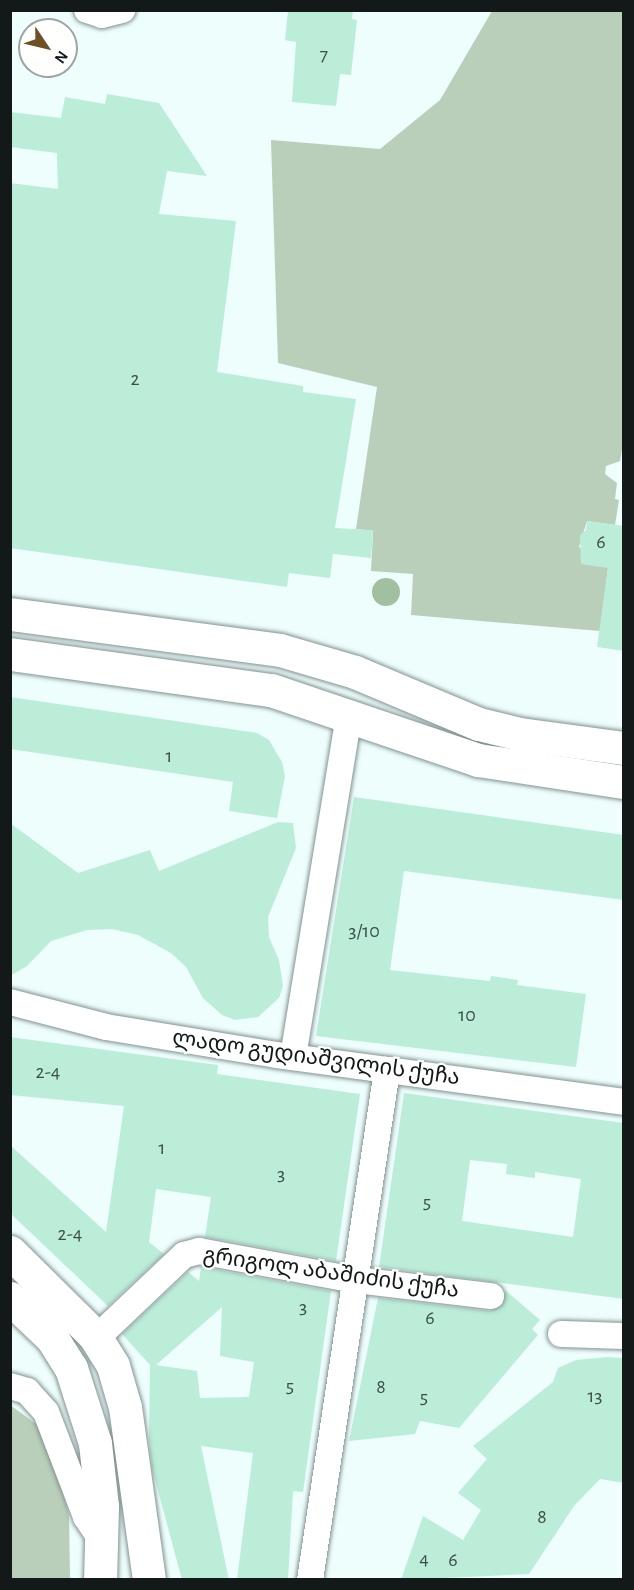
<!DOCTYPE html>
<html>
<head>
<meta charset="utf-8">
<style>
	body { margin:0 }
	#map { position:relative; width:634px; height:1590px; overflow:hidden; background:#edfefd; font-family:"Alegreya Sans","Noto Sans Georgian",sans-serif }
	div>[style] { position:absolute }
	.green>* { inset:0; background:#bacfb9 }
	.forest>* { inset:0; background:#a0c0a0 }
	.round { border-radius:50% }
	.building>* { inset:0; background:#bbedd9 }
	.roads { filter:drop-shadow(0 0 2px #829291) drop-shadow(0 0 2px #829291) }
	.street>* { height:26px; margin:-13px; padding:0 13px; transform-origin:13px; border-radius:13px; background:#fff }
	.primary>* { height:33px; margin:-16.5px; padding:0 16.5px; transform-origin:16.5px; border-radius:16.5px; background:#fff }
	span { translate:-50% -50%; white-space:nowrap; text-align:center; line-height:1.15; -webkit-text-stroke:4.5px #fff; paint-order:stroke }
	.number-label { font-size:20px; color:#3d4e49 }
	.number-label span { -webkit-text-stroke-width:0 }
	.street-label { font-size:22px; color:#131919 }
	.frame { position:absolute; inset:0; border:12px solid #131919; pointer-events:none }
	.north { position:absolute; left:18px; top:18px; width:60px; height:60px; box-sizing:border-box; background:#fff; border:2px solid #a1a3a3; border-radius:50%; rotate:125deg; font-size:16px; font-weight:700; line-height:24px; text-align:center; color:#131919 }
	.north::after { content:''; display:block; margin:auto; width:21px; height:27px; background:#6f5025; clip-path:polygon(50% 0,100% 100%,50% 72%,0 100%) }
</style>
</head>
<body>
<div id="map">
	<div class="green">
		<i style="clip-path:polygon(492px 11px,623px 11px,624px 439px,620px 461px,606px 466px,605px 474px,617px 483px,615px 499px,619px 500px,615px 525px,587px 521px,579px 547px,608px 568px,600px 631px,411px 615px,413px 574px,371px 571px,373px 531px,356px 529px,377px 387px,278px 363px,271px 140px,380px 149px,440px 100px)"></i>
		<i style="clip-path:polygon(10px 1405px,39px 1426px,62px 1489px,69px 1515px,70px 1579px,11px 1579px)"></i>
	</div>
	<div class="forest">
		<i class="round" style="left:372px;top:578px;width:28px;height:28px"></i>
	</div>
	<div class="building">
		<i style="clip-path:polygon(353px 10px,352px 19px,357px 20px,351px 75px,340px 74px,336px 106px,292px 102px,296px 42px,285px 40px,288px 11px)"></i>
		<i style="clip-path:polygon(107px 94px,159px 103px,207px 176px,167px 171px,159px 214px,236px 221px,217px 372px,303px 386px,303px 392px,356px 399px,335px 528px,373px 530px,371px 558px,333px 554px,330px 578px,289px 573px,287px 587px,10px 548px,10px 183px,58px 189px,57px 153px,10px 147px,10px 112px,61px 118px,65px 97px,105px 104px)"></i>
		<i style="clip-path:polygon(587px 521px,624px 526px,624px 651px,597px 647px,608px 568px,581px 564px,580px 535px,586px 530px)"></i>
		<i style="clip-path:polygon(10px 697px,257px 733px,269px 740px,282px 762px,285px 776px,277px 818px,229px 811px,233px 782px,10px 749px)"></i>
		<i style="clip-path:polygon(354px 797px,624px 835px,624px 900px,404px 871px,390px 970px,490px 981px,491px 976px,518px 980px,517px 985px,586px 994px,576px 1067px,316px 1036px)"></i>
		<i style="clip-path:polygon(278px 822px,293px 823px,296px 848px,268px 917px,269px 937px,279px 960px,283px 986px,279px 998px,258px 1017px,235px 1020px,222px 1015px,203px 998px,186px 967px,171px 953px,138px 935px,112px 929px,87px 930px,51px 941px,27px 966px,10px 976px,10px 823px,78px 873px,150px 850px,159px 871px)"></i>
		<i style="clip-path:polygon(10px 1037px,218px 1065px,217px 1074px,360px 1094px,336px 1261px,205px 1237px,211px 1197px,156px 1189px,149px 1242px,164px 1254px,108px 1306px,10px 1213px,10px 1145px,106px 1232px,124px 1106px,10px 1095px)"></i>
		<i style="clip-path:polygon(evenodd,404px 1093px,624px 1123px,624px 1299px,379px 1267px,404px 1093px,470px 1160px,507px 1164px,506px 1174px,535px 1178px,535px 1172px,581px 1179px,573px 1237px,462px 1221px,470px 1160px)"></i>
		<i style="clip-path:polygon(evenodd,201px 1267px,331px 1291px,303px 1492px,293px 1491px,288px 1580px,237px 1580px,253px 1453px,201px 1446px,229px 1580px,182px 1580px,152px 1468px,149px 1440px,150px 1365px,122px 1334px,188px 1272px,199px 1281px,201px 1267px,222px 1307px,220px 1356px,254px 1362px,249px 1397px,200px 1398px,197px 1371px,156px 1365px,222px 1307px)"></i>
		<i style="clip-path:polygon(505px 1290px,540px 1320px,532px 1329px,538px 1335px,459px 1428px,420px 1421px,415px 1434px,349px 1441px,378px 1298px,490px 1311px,503px 1304px)"></i>
		<i style="clip-path:polygon(607px 1357px,624px 1358px,624px 1483px,600px 1479px,574px 1506px,529px 1574px,401px 1580px,423px 1516px,463px 1540px,481px 1510px,458px 1493px,487px 1459px,473px 1446px,553px 1382px,558px 1368px,576px 1360px)"></i>
	</div>
	<div class="roads">
		<div class="street">
			<i style="left:87px;top:10px;width:16px;rotate:18deg"></i>
			<i style="left:102px;top:15px;width:21px;rotate:-14deg"></i>
			<i style="left:10px;top:1002px;width:99px;rotate:14.6deg"></i>
			<i style="left:106px;top:1027px;width:173px;rotate:9.3deg"></i>
			<i style="left:277px;top:1055px;width:350px;rotate:7.7deg"></i>
			<i style="left:293px;top:1057px;width:348px;rotate:-80.7deg"></i>
			<i style="left:561px;top:1334px;width:63px;rotate:1.8deg"></i>
			<i style="left:94px;top:1335px;width:13px;rotate:-27deg"></i>
			<i style="left:106px;top:1329px;width:108px;rotate:-43.5deg"></i>
			<i style="left:184px;top:1255px;width:16px;rotate:-15deg"></i>
			<i style="left:199px;top:1251px;width:160px;rotate:10.5deg"></i>
			<i style="left:356px;top:1280px;width:136px;rotate:6.8deg"></i>
			<i style="left:10px;top:1386px;width:18px;rotate:16deg"></i>
			<i style="left:27px;top:1391px;width:28px;rotate:48deg"></i>
			<i style="left:46px;top:1412px;width:112px;rotate:69.1deg"></i>
			<i style="left:86px;top:1517px;width:27px;rotate:56deg"></i>
			<i style="left:310px;top:1580px;width:516px;rotate:-81.41deg"></i>
		</div>
		<div class="primary">
			<i style="left:10px;top:614px;width:272px;rotate:7.6deg"></i>
			<i style="left:280px;top:650px;width:78px;rotate:16.3deg"></i>
			<i style="left:355px;top:672px;width:134px;rotate:22.8deg"></i>
			<i style="left:479px;top:724px;width:42px;rotate:13.7deg"></i>
			<i style="left:520px;top:734px;width:105px;rotate:7.7deg"></i>
			<i style="left:10px;top:654px;width:263px;rotate:7.9deg"></i>
			<i style="left:271px;top:690px;width:219px;rotate:18.7deg"></i>
			<i style="left:478px;top:760px;width:148px;rotate:8.6deg"></i>
			<i style="left:10px;top:1252px;width:118px;rotate:44.7deg"></i>
			<i style="left:94px;top:1335px;width:36px;rotate:58deg"></i>
			<i style="left:113px;top:1366px;width:43px;rotate:73.7deg"></i>
			<i style="left:125px;top:1407px;width:175px;rotate:82.1deg"></i>
			<i style="left:10px;top:1298px;width:58px;rotate:43.6deg"></i>
			<i style="left:52px;top:1338px;width:36px;rotate:58deg"></i>
			<i style="left:71px;top:1368px;width:79px;rotate:72.3deg"></i>
			<i style="left:95px;top:1443px;width:63px;rotate:83.7deg"></i>
			<i style="left:102px;top:1506px;width:74px;rotate:91.5deg"></i>
		</div>
	</div>
	<div class="number-label">
		<span style="left:324px;top:55px">7</span>
		<span style="left:135px;top:379px">2</span>
		<span style="left:601px;top:542px">6</span>
		<span style="left:169px;top:756px">1</span>
		<span style="left:364px;top:931px">3/10</span>
		<span style="left:467px;top:1015px">10</span>
		<span style="left:48px;top:1072px">2-4</span>
		<span style="left:162px;top:1148px">1</span>
		<span style="left:281px;top:1174px">3</span>
		<span style="left:427px;top:1202px">5</span>
		<span style="left:70px;top:1234px">2-4</span>
		<span style="left:303px;top:1307px">3</span>
		<span style="left:430px;top:1318px">6</span>
		<span style="left:290px;top:1386px">5</span>
		<span style="left:381px;top:1387px">8</span>
		<span style="left:595px;top:1396px">13</span>
		<span style="left:424px;top:1397px">5</span>
		<span style="left:542px;top:1517px">8</span>
		<span style="left:424px;top:1559px">4</span>
		<span style="left:453px;top:1560px">6</span>
	</div>
	<div class="street-label">
		<span style="left:316px;top:1058px;rotate:8deg">ლადო გუდიაშვილის ქუჩა</span>
		<span style="left:331px;top:1273px;rotate:8deg">გრიგოლ აბაშიძის ქუჩა</span>
	</div>
	<div class="frame"></div>
	<div class="north">N</div>
</div>
</body>
</html>
